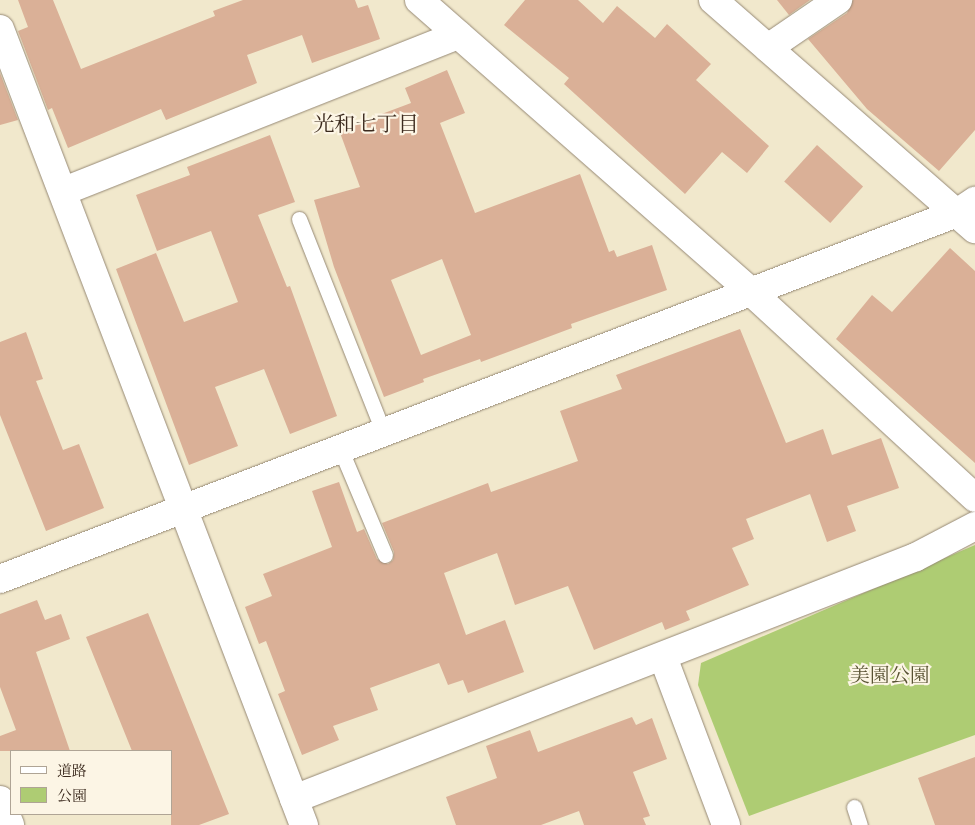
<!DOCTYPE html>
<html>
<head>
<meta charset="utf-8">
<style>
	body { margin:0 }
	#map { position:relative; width:975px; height:825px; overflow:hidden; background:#f1e8cc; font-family:"EB Garamond","Noto Serif JP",serif }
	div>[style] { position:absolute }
	.green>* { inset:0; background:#aecc73 }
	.building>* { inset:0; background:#dab097; transform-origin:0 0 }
	.roads { filter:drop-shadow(0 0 1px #968975) drop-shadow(0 0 1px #968975) }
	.lane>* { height:15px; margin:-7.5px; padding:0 7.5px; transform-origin:7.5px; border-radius:7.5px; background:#fff }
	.street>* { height:28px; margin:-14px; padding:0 14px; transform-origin:14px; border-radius:14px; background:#fff }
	span { translate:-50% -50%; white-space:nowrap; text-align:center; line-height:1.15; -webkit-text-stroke:4.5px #fcf5e5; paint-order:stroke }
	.park-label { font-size:20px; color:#585233 }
	.neighbourhood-label { font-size:21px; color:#3b2a1e }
	.legend { position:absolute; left:10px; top:750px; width:162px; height:65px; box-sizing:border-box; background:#fcf5e5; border:1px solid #afa495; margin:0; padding:6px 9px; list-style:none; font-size:15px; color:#3b2a1e }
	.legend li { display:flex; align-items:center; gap:10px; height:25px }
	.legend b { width:25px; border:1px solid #afa495 }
</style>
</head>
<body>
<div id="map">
	<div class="green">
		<i style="clip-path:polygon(975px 545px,975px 735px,749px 816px,698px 685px,701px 663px)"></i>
	</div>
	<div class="building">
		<i style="clip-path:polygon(18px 0,53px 0,81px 69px,215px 16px,213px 11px,243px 0,355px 0,358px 8px,368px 5px,380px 39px,312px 63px,302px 35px,247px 55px,257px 83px,166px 120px,161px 109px,68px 148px,52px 108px,48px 110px,18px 31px,28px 27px)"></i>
		<i style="clip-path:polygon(525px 0,578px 0,603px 23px,617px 6px,655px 38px,667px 24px,711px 64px,696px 80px,769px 146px,747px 173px,722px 152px,685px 194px,564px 84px,569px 78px,504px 25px)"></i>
		<i style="clip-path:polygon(777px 0,810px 0,789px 15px)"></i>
		<i style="clip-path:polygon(853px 0,975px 0,975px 130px,939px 171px,867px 109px,808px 39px,847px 13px)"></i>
		<i style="clip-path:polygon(evenodd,447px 70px,465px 113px,440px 123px,475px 213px,580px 174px,609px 252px,614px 250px,617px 257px,652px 245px,667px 290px,571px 324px,572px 328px,481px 362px,480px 359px,423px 379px,424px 382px,384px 397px,334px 267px,314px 200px,360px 187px,339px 130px,411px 103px,405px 88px,447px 70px,442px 259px,471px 335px,421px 355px,391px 280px,442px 259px)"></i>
		<i style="clip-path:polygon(0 73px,18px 120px,0 125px)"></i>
		<i style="clip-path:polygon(270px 135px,295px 202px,258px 215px,287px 287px,290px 286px,337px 416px,290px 434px,264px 369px,215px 387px,238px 446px,189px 465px,116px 269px,156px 253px,184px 322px,238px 302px,211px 231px,157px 251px,136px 195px,190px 175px,187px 167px)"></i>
		<i style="left:817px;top:145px;width:62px;height:49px;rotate:42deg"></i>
		<i style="clip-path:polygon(950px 248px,975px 271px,975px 463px,836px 339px,872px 295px,892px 312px)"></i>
		<i style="clip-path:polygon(740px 329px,786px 443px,823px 429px,832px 455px,881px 438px,899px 488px,847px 506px,856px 531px,827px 542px,810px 494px,746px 519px,754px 539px,732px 548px,749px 585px,686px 611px,690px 620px,665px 630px,662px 622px,594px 650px,568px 586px,515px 605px,497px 553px,444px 573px,466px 635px,505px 620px,524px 672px,468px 693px,463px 680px,448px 685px,439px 663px,370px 688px,378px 710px,333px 726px,339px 740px,302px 755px,278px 694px,285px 691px,266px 641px,259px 644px,245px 607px,272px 596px,263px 574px,332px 547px,312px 491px,339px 482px,357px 532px,364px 529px,377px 559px,388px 564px,393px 560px,394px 552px,382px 523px,488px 483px,491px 492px,578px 461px,560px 411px,622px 389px,616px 375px)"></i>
		<i style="clip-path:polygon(26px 332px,43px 379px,36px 381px,63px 450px,79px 444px,104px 508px,46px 531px,0 415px,0 342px)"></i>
		<i style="clip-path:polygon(37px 600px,45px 620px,61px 614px,70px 639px,36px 652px,70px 751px,0 751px,0 736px,16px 730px,0 687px,0 614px)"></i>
		<i style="clip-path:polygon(148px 613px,229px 814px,199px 825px,171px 825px,171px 751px,132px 751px,86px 637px)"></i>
		<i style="clip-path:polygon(632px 717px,636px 725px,652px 718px,667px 759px,633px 772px,650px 816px,643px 818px,646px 825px,584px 825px,579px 811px,541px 825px,456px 825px,446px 797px,497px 778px,486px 746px,530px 730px,538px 752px)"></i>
		<i style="clip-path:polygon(975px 757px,975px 825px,935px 825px,918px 778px)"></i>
	</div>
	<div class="roads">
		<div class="lane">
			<i style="left:299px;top:219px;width:228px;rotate:68.4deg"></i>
			<i style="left:340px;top:448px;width:116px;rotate:67.2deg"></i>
			<i style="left:854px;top:807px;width:19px;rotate:72deg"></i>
		</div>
		<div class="street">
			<i style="left:419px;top:0;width:439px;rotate:41.3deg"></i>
			<i style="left:749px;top:290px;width:307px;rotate:42.6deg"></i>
			<i style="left:713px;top:0;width:348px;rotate:41.2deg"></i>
			<i style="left:0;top:29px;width:852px;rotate:69.1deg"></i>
			<i style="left:768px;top:48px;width:85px;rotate:-34.4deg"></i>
			<i style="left:64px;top:191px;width:424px;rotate:-21.6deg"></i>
			<i style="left:0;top:579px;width:1025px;rotate:-20.93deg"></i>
			<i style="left:957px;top:213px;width:22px;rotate:-34deg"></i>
			<i style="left:663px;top:657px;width:179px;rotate:69.4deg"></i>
			<i style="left:294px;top:799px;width:667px;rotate:-21.26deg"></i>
			<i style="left:916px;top:557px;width:67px;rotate:-27.7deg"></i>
			<i style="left:0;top:800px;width:27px;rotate:68deg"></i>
		</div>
	</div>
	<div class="park-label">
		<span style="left:890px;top:675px">美園公園</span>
	</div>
	<div class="neighbourhood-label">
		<span style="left:366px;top:124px">光和七丁目</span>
	</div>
	<ul class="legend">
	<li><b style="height:6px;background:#fff"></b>道路</li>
	<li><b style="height:14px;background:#aecc73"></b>公園</li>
	</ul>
</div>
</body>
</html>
